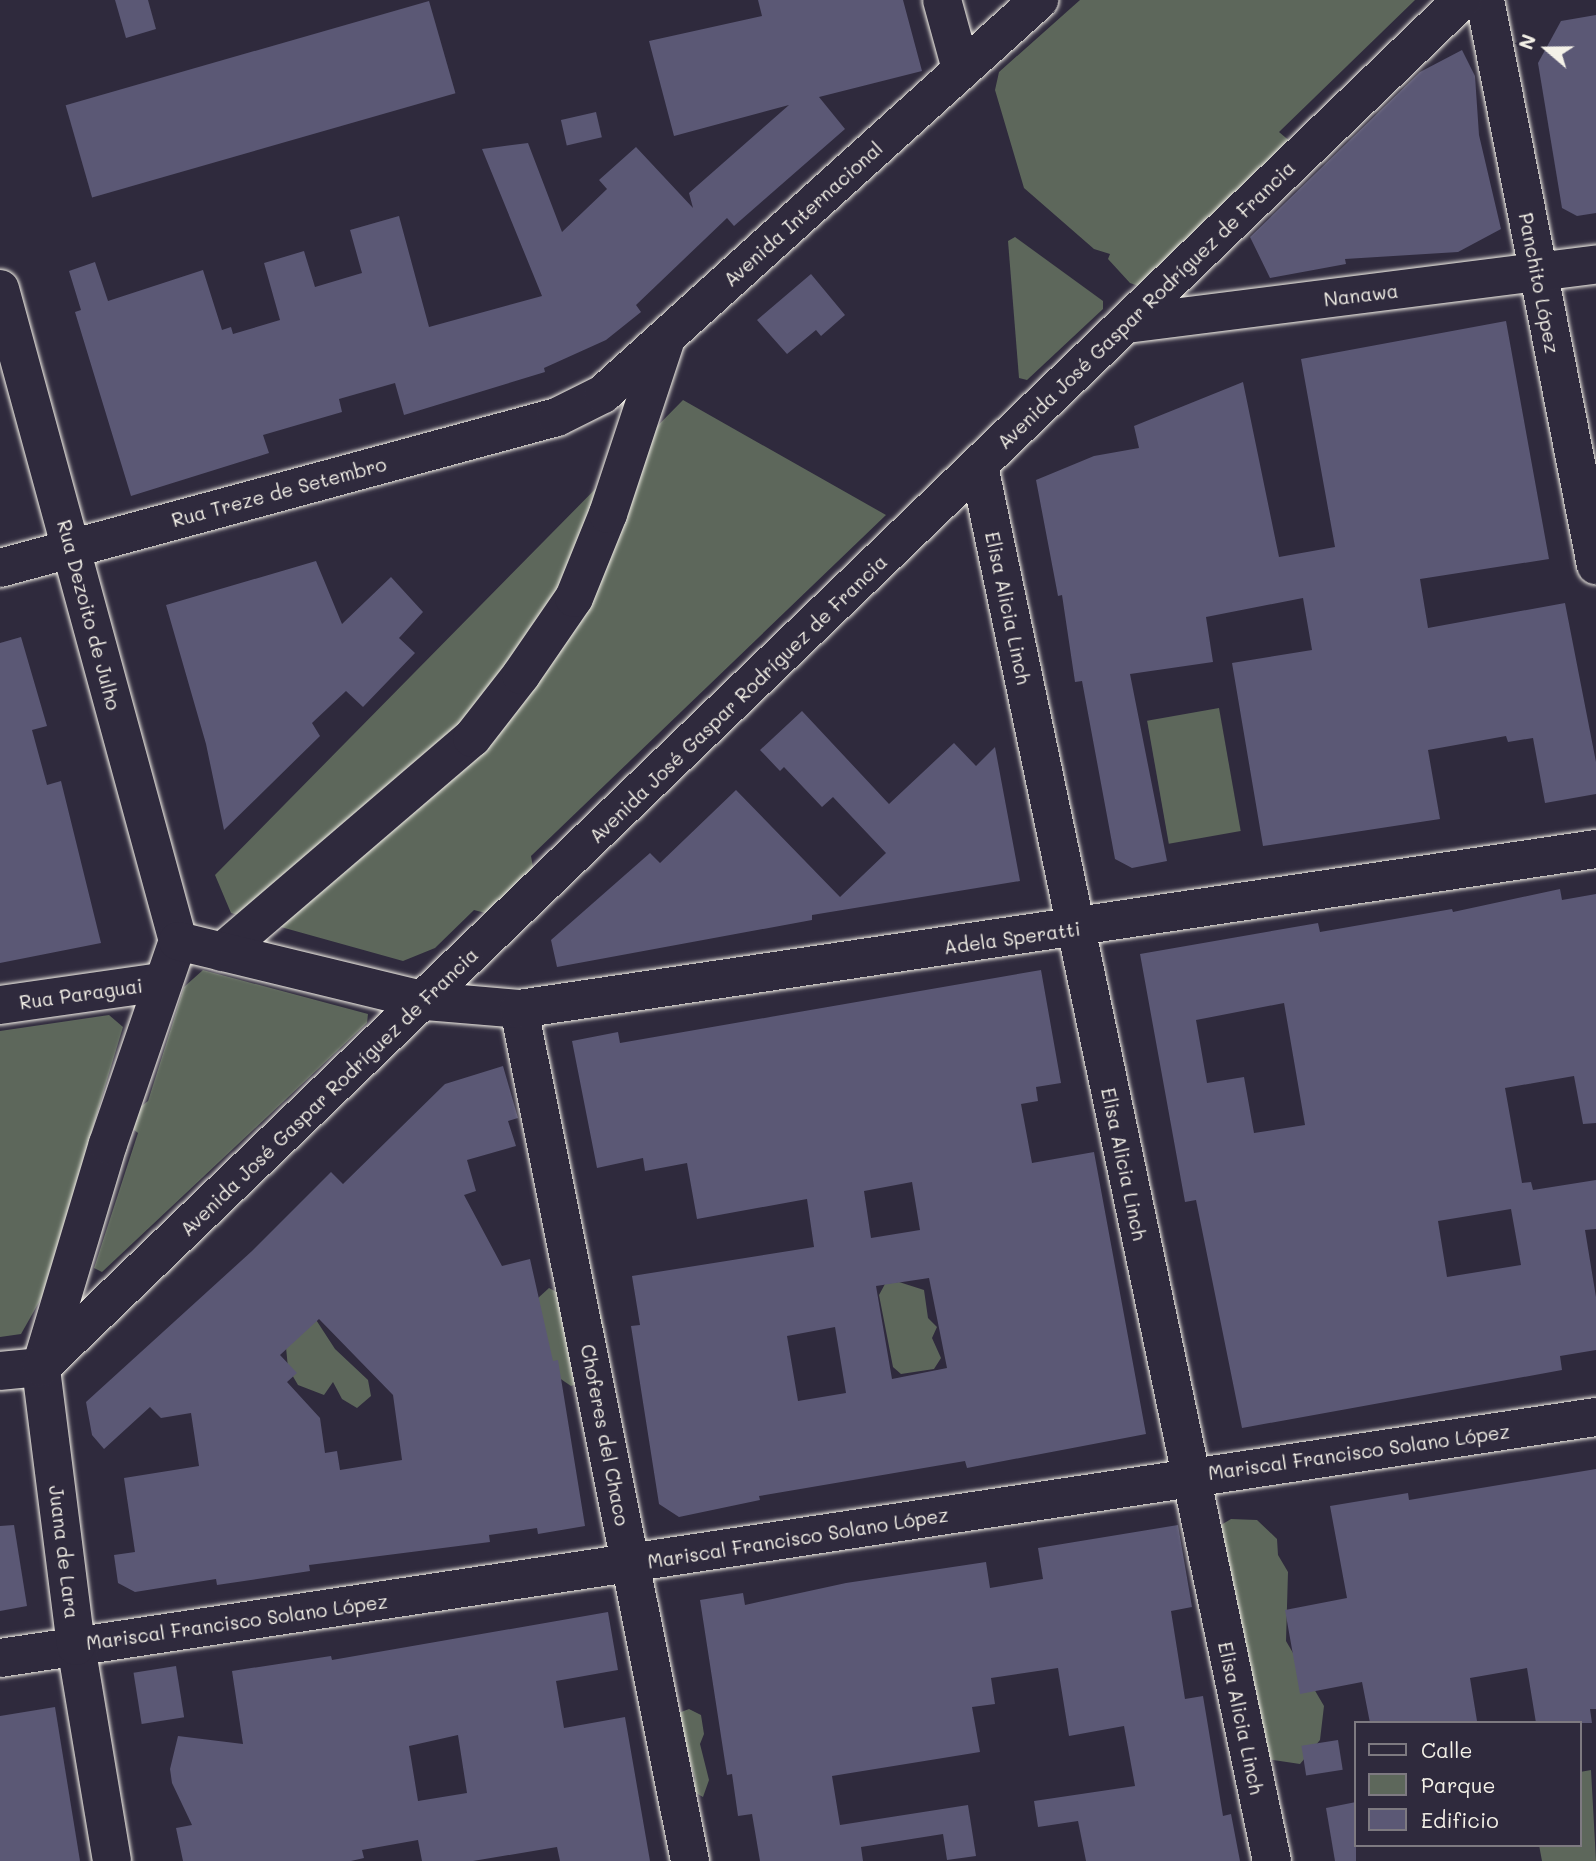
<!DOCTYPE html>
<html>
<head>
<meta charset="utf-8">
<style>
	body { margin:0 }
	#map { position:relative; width:1596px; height:1861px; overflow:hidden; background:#2f2a3d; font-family:Mali,sans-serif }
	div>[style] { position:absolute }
	.green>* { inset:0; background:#5d675b; transform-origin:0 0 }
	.building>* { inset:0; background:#5b5875; transform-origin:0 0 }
	.roads { filter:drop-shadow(0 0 2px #f4f1e8) drop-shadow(0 0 2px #f4f1e8) }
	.minor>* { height:38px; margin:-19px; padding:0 19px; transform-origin:19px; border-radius:19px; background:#2f2a3d }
	.major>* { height:38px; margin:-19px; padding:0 19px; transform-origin:19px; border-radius:19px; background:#2f2a3d }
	span { translate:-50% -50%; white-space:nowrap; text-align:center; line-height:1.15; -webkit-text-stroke:6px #2f2a3d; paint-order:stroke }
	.street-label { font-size:19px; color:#f4f1e8 }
	.legend { position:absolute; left:1354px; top:1721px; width:228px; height:126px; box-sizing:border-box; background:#2f2a3d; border:2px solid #7e7a81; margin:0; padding:9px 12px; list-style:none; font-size:21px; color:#f4f1e8 }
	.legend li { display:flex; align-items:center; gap:14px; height:35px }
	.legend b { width:35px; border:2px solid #7e7a81 }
	.north { position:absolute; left:1512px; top:14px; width:70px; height:70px; -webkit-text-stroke:5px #2f2a3d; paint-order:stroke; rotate:290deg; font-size:19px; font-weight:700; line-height:28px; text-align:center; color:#f4f1e8 }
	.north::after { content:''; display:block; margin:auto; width:24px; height:32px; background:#f4f1e8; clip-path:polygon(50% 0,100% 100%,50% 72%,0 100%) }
</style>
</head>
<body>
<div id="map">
	<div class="green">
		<i style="clip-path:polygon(1080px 0,1415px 0,1279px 132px,1292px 143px,1158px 293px,1130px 283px,1108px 259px,1110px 254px,1094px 249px,1024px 188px,995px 90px,999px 72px)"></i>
		<i style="clip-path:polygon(1015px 237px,1103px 301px,1103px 309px,1027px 380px,1019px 378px,1008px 241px)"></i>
		<i style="clip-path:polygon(683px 400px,886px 515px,531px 856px,535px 878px,501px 917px,474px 910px,435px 948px,403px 961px,231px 913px,215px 875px)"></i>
		<i style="left:1219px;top:708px;width:125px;height:73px;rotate:80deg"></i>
		<i style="clip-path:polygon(203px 970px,368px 1014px,367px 1023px,102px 1272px,94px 1268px,138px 1133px,133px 1129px,138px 1109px,148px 1101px,184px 987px)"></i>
		<i style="clip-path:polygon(109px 1015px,123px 1027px,42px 1297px,21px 1334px,0 1337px,0 1031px)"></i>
		<i style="clip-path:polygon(899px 1282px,924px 1290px,928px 1318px,937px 1327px,932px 1338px,941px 1358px,934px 1369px,901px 1374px,893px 1367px,879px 1295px,885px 1284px)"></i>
		<i style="clip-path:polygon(549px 1288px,601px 1315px,607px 1353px,584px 1381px,571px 1386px,533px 1360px,537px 1299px)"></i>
		<i style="clip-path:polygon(309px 1309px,335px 1349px,368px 1380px,371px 1396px,357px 1408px,342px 1399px,333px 1382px,324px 1395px,298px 1385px,288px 1368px,285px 1337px)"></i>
		<i style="clip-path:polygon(1231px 1519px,1257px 1520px,1277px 1539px,1278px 1555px,1288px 1572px,1286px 1641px,1324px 1706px,1320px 1740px,1300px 1764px,1267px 1759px,1211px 1531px)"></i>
		<i style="clip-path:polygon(689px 1709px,701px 1715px,704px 1734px,700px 1744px,709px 1780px,703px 1797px,694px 1792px,695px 1778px,676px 1714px)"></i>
		<i style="clip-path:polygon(1591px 1770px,1596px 1861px,1542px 1861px,1539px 1845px,1580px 1845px,1580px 1772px)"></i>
	</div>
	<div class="building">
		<i style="clip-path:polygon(115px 0,148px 0,156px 29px,126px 38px)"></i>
		<i style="clip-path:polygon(758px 0,903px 0,922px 71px,819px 97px,845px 129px,734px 226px,727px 218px,636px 305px,641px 312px,606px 340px,544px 368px,545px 372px,404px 415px,395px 383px,339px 399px,342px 412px,263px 435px,269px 453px,131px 496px,75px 312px,81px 310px,69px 271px,95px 262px,108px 301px,203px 270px,222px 330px,231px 327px,233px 334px,280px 320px,264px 263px,304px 251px,315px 287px,362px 273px,350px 230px,399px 216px,429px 327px,542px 296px,482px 149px,528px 143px,562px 232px,607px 189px,599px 180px,636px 147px,693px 208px,689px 193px,789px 105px,674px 136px,649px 41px,762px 16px)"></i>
		<i style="left:429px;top:1px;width:96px;height:378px;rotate:74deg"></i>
		<i style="clip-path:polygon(1596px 15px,1596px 213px,1577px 216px,1562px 208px,1538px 63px,1561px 21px)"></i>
		<i style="clip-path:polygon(1462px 50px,1475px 76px,1479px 135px,1501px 229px,1458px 252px,1345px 259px,1346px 264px,1270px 278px,1250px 237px,1420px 72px)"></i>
		<i style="left:596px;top:112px;width:26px;height:36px;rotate:77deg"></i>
		<i style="clip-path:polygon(811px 274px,845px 315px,821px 336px,816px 330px,787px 354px,757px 320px)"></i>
		<i style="clip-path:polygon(1506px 321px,1549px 559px,1420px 579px,1428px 628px,1565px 603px,1596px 762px,1596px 794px,1545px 803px,1533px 738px,1508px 742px,1506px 736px,1428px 750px,1440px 819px,1263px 846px,1232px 663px,1312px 650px,1303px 598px,1206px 617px,1213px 662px,1130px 674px,1167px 861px,1132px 868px,1115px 859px,1082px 681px,1075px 682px,1062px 595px,1058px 596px,1036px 480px,1094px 456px,1139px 448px,1134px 426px,1243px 382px,1279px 557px,1335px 547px,1301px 359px)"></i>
		<i style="clip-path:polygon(316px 561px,342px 624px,391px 577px,423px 612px,399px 638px,415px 653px,363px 707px,346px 691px,312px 723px,320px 736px,224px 830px,206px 744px,166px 605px)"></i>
		<i style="clip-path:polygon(21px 637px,47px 726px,32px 730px,47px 785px,61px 781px,101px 943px,0 963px,0 643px)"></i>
		<i style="clip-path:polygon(802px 711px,889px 804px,954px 743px,976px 766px,995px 747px,1020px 881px,812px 915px,812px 920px,557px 967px,551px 940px,650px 853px,660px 863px,736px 790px,840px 897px,886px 853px,833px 797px,822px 807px,784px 767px,780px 771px,760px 750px)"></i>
		<i style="clip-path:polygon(evenodd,1560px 889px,1562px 900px,1596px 894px,1596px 1123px,1583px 1124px,1574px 1076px,1505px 1088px,1522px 1183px,1531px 1182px,1533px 1190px,1596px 1180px,1596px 1229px,1585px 1230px,1596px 1297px,1596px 1350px,1560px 1356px,1562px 1370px,1242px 1428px,1196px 1200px,1185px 1202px,1140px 954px,1318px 923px,1320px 932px,1452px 909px,1453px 912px,1560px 889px,1284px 1003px,1305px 1125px,1254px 1133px,1244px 1077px,1207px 1083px,1196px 1020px,1284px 1003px,1560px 889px,1511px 1209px,1521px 1265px,1447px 1277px,1438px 1221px,1511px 1209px)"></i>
		<i style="clip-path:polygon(evenodd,1041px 970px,1061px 1083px,1036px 1087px,1038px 1101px,1021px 1104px,1032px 1163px,1094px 1152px,1146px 1434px,967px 1468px,965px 1461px,759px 1496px,760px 1500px,679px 1517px,659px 1504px,631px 1326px,640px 1325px,632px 1276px,814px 1247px,807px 1199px,697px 1219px,687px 1163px,645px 1171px,643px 1158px,597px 1168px,572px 1041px,618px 1032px,620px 1043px,1041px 970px,912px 1182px,920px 1230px,871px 1238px,864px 1191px,912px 1182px,1041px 970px,929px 1278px,947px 1368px,892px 1379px,876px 1286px,929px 1278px,1041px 970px,835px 1327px,846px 1393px,798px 1401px,787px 1336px,835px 1327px)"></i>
		<i style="clip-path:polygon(evenodd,503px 1066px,518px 1118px,508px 1121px,516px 1146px,467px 1160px,476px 1191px,464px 1195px,502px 1266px,530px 1259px,553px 1361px,558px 1360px,585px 1526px,538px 1534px,537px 1528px,489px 1535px,490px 1542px,309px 1565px,310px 1571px,217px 1585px,216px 1579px,135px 1592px,118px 1583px,114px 1555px,135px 1552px,124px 1478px,199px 1466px,191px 1413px,161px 1418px,150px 1407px,104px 1449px,92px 1435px,86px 1402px,252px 1251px,331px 1172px,343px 1184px,445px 1084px,503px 1066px,319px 1319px,393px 1395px,402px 1460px,340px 1470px,337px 1451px,325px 1453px,320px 1418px,287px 1382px,297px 1373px,280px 1355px,319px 1319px)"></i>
		<i style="clip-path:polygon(1596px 1469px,1596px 1709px,1590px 1709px,1592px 1723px,1536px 1723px,1527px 1668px,1470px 1678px,1477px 1721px,1464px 1723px,1370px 1723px,1362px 1682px,1300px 1694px,1285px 1610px,1347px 1598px,1330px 1506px,1408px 1493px,1409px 1500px)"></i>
		<i style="clip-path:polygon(14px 1525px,27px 1606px,0 1611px,0 1526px)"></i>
		<i style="clip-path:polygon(1178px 1525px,1192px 1607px,1171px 1611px,1185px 1699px,1203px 1696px,1223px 1816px,1231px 1814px,1240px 1861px,1086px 1861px,1078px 1821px,1038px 1827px,1034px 1801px,1135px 1786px,1124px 1726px,1069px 1736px,1058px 1668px,991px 1678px,995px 1704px,972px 1707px,980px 1752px,832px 1776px,840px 1825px,968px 1805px,976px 1856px,947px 1860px,943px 1834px,861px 1847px,863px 1861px,760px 1861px,752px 1814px,738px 1816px,732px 1774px,727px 1775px,700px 1600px,743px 1593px,745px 1605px,846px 1583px,986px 1562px,990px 1588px,1043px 1579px,1038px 1548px)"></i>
		<i style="clip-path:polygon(evenodd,608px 1612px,618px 1670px,556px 1681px,564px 1728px,625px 1717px,650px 1861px,560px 1861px,557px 1847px,473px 1861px,422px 1861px,418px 1840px,362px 1850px,364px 1858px,351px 1861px,183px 1861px,176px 1828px,192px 1825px,172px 1783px,170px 1769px,178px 1736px,243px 1744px,232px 1671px,331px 1656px,332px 1660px,608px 1612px,458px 1735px,467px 1793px,418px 1801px,409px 1746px,458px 1735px)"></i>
		<i style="left:176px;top:1666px;width:52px;height:43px;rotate:81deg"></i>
		<i style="clip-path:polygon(55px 1707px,80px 1861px,0 1861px,0 1716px)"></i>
		<i style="left:1338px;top:1740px;width:30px;height:37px;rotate:81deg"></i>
		<i style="clip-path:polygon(1356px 1802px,1356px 1861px,1335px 1861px,1326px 1808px)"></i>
	</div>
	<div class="roads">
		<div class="minor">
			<i style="left:942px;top:0;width:72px;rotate:74.6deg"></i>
			<i style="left:1485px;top:0;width:576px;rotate:78.89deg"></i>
			<i style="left:0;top:289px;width:676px;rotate:74.73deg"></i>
			<i style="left:1126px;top:324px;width:474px;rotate:-7.2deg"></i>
			<i style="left:979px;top:466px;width:1425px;rotate:78.14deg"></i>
			<i style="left:222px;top:952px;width:329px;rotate:-40.6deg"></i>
			<i style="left:472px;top:738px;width:80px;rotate:-52.1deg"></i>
			<i style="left:521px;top:675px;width:93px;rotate:-55.5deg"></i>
			<i style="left:574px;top:598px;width:91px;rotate:-68deg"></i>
			<i style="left:608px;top:514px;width:184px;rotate:-71.7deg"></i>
			<i style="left:0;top:1005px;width:164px;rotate:-8.1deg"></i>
			<i style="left:519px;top:1009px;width:869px;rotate:78.65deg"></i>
			<i style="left:0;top:1658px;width:1614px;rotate:-8.59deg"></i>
			<i style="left:112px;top:1861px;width:218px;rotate:-99.5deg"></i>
			<i style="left:76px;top:1646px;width:281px;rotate:-97.2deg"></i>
			<i style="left:41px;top:1367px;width:233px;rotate:-73.3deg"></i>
			<i style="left:108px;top:1144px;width:215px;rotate:-71deg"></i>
			<i style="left:178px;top:941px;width:255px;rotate:13.6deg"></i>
			<i style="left:426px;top:1001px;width:93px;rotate:4.9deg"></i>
			<i style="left:519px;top:1009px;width:1089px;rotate:-8.45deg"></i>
		</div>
		<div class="major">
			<i style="left:0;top:568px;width:577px;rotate:-15.17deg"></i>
			<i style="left:557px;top:417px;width:51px;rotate:-26.6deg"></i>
			<i style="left:603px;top:394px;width:588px;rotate:-42.1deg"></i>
			<i style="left:0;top:1371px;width:41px;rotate:-5.6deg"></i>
			<i style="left:41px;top:1367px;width:1972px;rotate:-43.89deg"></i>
		</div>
	</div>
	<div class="street-label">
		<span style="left:803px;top:214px;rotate:-42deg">Avenida Internacional</span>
		<span style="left:1539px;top:283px;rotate:79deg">Panchito López</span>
		<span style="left:1361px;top:295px;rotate:-7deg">Nanawa</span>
		<span style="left:1146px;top:305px;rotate:-44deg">Avenida José Gaspar Rodríguez de Francia</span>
		<span style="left:279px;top:492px;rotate:-15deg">Rua Treze de Setembro</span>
		<span style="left:1008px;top:608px;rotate:78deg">Elisa Alicia Linch</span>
		<span style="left:89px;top:615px;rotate:75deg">Rua Dezoito de Julho</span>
		<span style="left:738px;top:699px;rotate:-44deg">Avenida José Gaspar Rodríguez de Francia</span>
		<span style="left:1012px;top:938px;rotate:-8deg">Adela Speratti</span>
		<span style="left:81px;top:994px;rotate:-8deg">Rua Paraguai</span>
		<span style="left:329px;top:1092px;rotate:-44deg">Avenida José Gaspar Rodríguez de Francia</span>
		<span style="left:1124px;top:1164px;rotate:78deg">Elisa Alicia Linch</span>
		<span style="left:605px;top:1435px;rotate:79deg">Choferes del Chaco</span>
		<span style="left:1359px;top:1452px;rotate:-8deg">Mariscal Francisco Solano López</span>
		<span style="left:798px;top:1538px;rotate:-9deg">Mariscal Francisco Solano López</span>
		<span style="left:64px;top:1552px;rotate:83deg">Juana de Lara</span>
		<span style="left:237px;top:1622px;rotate:-8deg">Mariscal Francisco Solano López</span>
		<span style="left:1241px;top:1718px;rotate:78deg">Elisa Alicia Linch</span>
	</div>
	<ul class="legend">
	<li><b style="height:9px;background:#2f2a3d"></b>Calle</li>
	<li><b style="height:19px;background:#5d675b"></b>Parque</li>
	<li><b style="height:19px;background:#5b5875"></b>Edificio</li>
	</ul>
	<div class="north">N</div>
</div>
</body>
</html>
